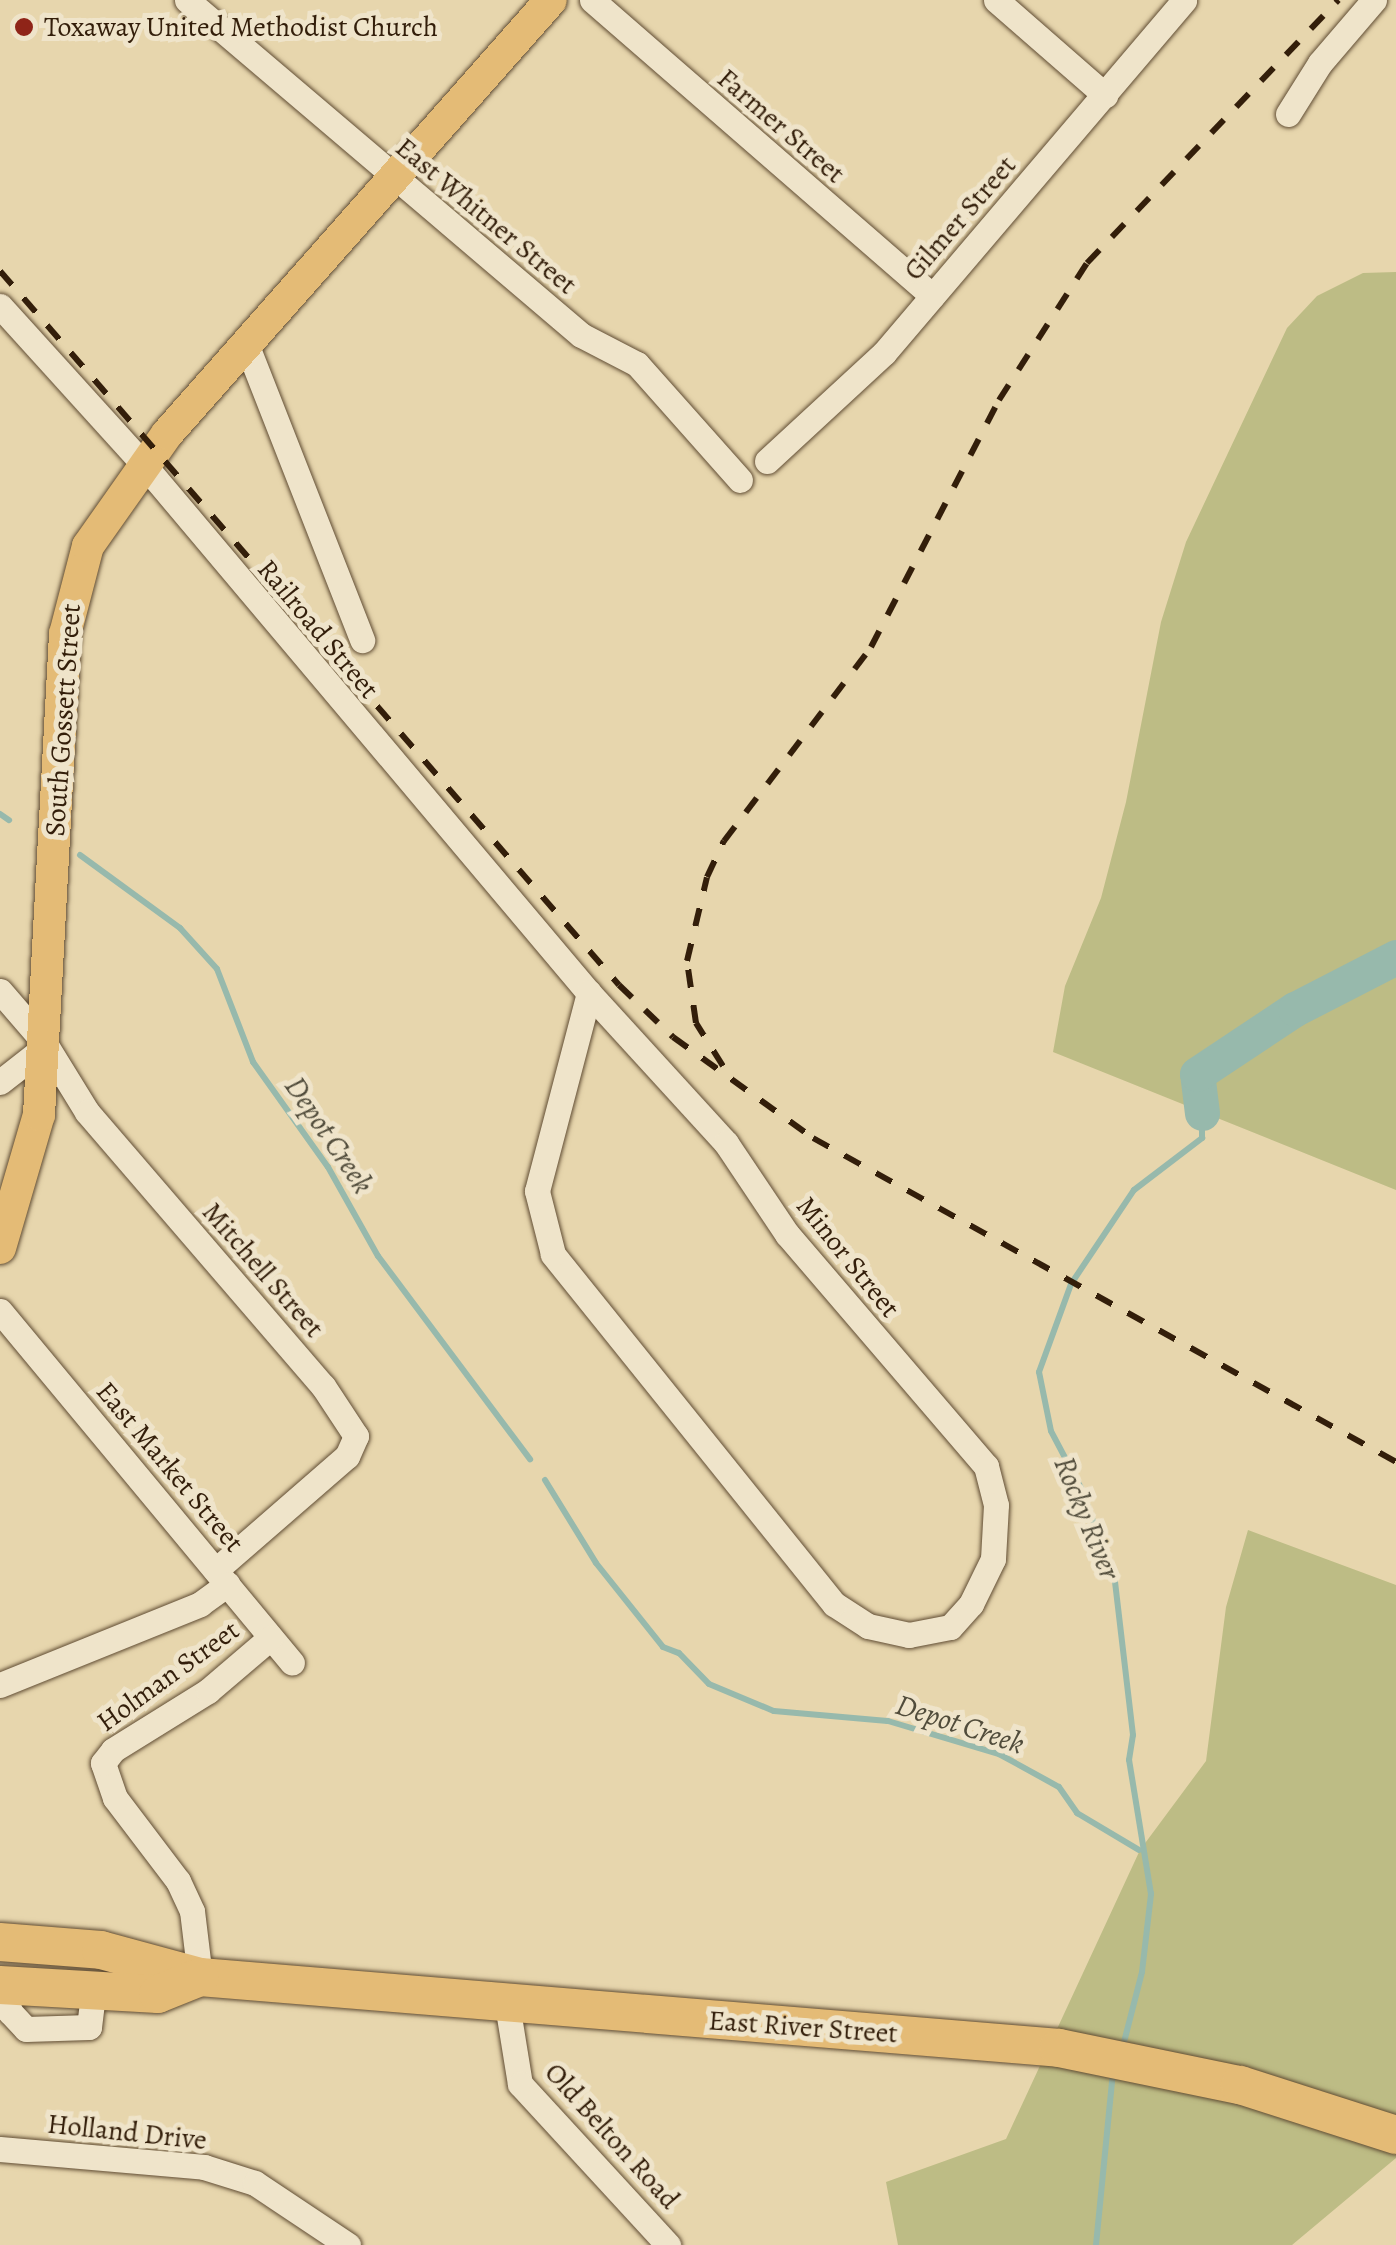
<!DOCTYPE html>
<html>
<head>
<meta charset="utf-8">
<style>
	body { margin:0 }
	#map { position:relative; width:1396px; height:2245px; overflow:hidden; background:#e7d6ad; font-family:Alegreya,serif }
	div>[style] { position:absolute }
	.green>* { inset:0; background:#bdbc85 }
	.stream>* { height:6px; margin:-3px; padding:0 3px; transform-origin:3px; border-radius:3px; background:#97b9ac }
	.river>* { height:35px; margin:-17.5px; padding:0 17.5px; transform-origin:17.5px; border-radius:17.5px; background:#97b9ac }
	.roads { filter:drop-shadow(0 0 2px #604c33) drop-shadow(0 0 2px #604c33) }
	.minor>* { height:25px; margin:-12.5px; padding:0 12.5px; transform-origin:12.5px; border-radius:12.5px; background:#efe4ca }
	.major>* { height:32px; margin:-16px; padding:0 16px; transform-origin:16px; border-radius:16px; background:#e4bb76 }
	.highway>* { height:38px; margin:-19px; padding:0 19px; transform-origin:19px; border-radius:19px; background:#e4bb76 }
	.rail>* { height:6px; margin-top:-3px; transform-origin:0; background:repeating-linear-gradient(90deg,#331e0a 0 18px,transparent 0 36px) }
	.dots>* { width:28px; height:28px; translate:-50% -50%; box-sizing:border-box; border:5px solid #efe4ca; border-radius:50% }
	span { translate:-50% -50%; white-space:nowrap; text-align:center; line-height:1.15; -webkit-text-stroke:10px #efe4ca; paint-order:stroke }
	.poi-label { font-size:28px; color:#331e0a }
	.left { translate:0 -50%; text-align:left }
	.street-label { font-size:28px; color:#331e0a }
	.water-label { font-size:30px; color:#514c3b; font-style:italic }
</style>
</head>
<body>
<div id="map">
	<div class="green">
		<i style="clip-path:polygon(1396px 272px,1396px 1190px,1053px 1052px,1065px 986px,1101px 898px,1126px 802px,1161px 622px,1186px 542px,1287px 328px,1317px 296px,1363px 273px)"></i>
		<i style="clip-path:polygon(1248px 1530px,1396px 1585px,1396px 2158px,1292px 2245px,898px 2245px,886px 2182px,1006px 2139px,1140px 1850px,1206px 1761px,1226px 1607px)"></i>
	</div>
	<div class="stream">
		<i style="left:0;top:814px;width:11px;rotate:34deg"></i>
		<i style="left:80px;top:855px;width:124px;rotate:36.1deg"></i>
		<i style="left:180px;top:928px;width:55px;rotate:47.9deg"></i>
		<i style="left:217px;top:969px;width:100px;rotate:68.8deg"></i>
		<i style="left:253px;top:1062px;width:129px;rotate:54.5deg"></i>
		<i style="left:328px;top:1167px;width:102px;rotate:60.7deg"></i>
		<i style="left:378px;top:1256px;width:254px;rotate:53.2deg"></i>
		<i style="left:545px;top:1480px;width:97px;rotate:58.4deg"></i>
		<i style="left:596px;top:1563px;width:107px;rotate:51.4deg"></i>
		<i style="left:663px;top:1647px;width:17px;rotate:21deg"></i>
		<i style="left:679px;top:1653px;width:43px;rotate:45.9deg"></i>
		<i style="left:709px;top:1684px;width:70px;rotate:22.6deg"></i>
		<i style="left:774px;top:1711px;width:114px;rotate:5deg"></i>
		<i style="left:888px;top:1721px;width:116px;rotate:16.6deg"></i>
		<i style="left:999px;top:1754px;width:68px;rotate:28.8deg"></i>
		<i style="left:1059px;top:1787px;width:32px;rotate:55deg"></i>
		<i style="left:1077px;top:1813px;width:72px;rotate:30.8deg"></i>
		<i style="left:1123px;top:2046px;width:76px;rotate:-75.6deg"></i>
		<i style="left:1142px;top:1972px;width:79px;rotate:-83.4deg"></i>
		<i style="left:1151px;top:1894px;width:136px;rotate:-99.3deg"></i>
		<i style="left:1129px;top:1760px;width:25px;rotate:-81deg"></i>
		<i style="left:1133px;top:1735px;width:155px;rotate:-96.7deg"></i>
		<i style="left:1115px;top:1581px;width:99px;rotate:-110.1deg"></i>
		<i style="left:1081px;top:1488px;width:64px;rotate:-117.8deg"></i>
		<i style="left:1051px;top:1431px;width:60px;rotate:-101.5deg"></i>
		<i style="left:1039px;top:1372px;width:94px;rotate:-70deg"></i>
		<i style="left:1071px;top:1284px;width:113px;rotate:-56.2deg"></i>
		<i style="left:1134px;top:1190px;width:86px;rotate:-37.4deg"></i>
		<i style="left:1202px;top:1138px;width:25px;rotate:-90deg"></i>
		<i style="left:1096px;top:2245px;width:175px;rotate:-84.4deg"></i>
	</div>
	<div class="river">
		<i style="left:1202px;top:1113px;width:39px;rotate:-97deg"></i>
		<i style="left:1197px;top:1074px;width:118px;rotate:-33.6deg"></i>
		<i style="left:1295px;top:1009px;width:114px;rotate:-27.2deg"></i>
	</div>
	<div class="roads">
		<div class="minor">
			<i style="left:187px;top:0;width:517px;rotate:40.37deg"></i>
			<i style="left:581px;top:335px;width:63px;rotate:27.4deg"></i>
			<i style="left:637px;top:364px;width:155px;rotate:48.4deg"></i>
			<i style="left:592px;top:0;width:451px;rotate:41deg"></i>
			<i style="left:996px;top:0;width:145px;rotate:41.1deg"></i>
			<i style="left:1288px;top:114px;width:60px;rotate:-57.9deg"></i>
			<i style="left:1320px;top:63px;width:83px;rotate:-49.4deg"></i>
			<i style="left:0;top:306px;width:215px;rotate:47.8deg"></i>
			<i style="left:144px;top:465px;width:691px;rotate:49.88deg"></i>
			<i style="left:247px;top:346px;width:316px;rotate:68.6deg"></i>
			<i style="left:767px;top:461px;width:159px;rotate:-42.7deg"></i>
			<i style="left:884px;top:353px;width:463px;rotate:-49.6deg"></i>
			<i style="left:0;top:991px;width:67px;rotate:49.2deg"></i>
			<i style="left:44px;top:1042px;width:82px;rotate:58.4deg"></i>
			<i style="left:87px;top:1112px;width:362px;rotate:49.3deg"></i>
			<i style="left:323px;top:1386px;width:60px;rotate:56.6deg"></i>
			<i style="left:356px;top:1436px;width:22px;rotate:114deg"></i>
			<i style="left:347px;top:1456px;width:174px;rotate:139deg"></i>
			<i style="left:589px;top:993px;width:203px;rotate:47.6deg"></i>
			<i style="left:726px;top:1143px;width:110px;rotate:56.2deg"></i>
			<i style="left:787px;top:1234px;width:306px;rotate:49.4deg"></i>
			<i style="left:986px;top:1466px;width:40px;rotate:75.6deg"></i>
			<i style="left:996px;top:1505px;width:54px;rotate:93.2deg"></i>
			<i style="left:993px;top:1559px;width:50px;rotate:116.1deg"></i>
			<i style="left:971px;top:1604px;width:31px;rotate:132deg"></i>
			<i style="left:950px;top:1627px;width:42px;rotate:169deg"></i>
			<i style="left:909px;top:1635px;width:42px;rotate:-167.6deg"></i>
			<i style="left:868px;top:1626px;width:40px;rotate:-147.1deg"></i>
			<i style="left:834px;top:1604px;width:449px;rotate:-128.8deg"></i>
			<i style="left:553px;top:1254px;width:65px;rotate:-104.3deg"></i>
			<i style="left:537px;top:1191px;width:205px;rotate:-75.3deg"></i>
			<i style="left:0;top:1082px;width:57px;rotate:-37.9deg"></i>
			<i style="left:0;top:1311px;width:457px;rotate:50.3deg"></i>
			<i style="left:0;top:1685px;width:216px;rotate:-22deg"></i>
			<i style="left:200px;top:1604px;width:34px;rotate:-36deg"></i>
			<i style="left:200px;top:1977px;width:66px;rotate:-96.9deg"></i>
			<i style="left:192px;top:1911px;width:33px;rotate:-115deg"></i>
			<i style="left:178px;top:1881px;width:104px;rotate:-127.2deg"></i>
			<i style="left:115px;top:1798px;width:37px;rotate:-109deg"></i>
			<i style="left:103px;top:1763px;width:16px;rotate:-52deg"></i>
			<i style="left:113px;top:1750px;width:112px;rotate:-31.8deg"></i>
			<i style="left:208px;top:1691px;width:82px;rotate:-40.5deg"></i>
			<i style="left:3px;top:1986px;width:27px;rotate:75deg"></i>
			<i style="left:10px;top:2012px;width:23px;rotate:47deg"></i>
			<i style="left:26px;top:2029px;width:63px;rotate:-1.8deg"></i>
			<i style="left:89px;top:2027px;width:34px;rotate:-83deg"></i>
			<i style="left:507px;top:2004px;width:81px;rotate:80.8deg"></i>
			<i style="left:520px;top:2084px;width:219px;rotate:47.4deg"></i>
			<i style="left:0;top:2149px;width:205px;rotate:5deg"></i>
			<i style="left:204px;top:2167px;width:53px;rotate:17.4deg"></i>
			<i style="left:255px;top:2183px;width:112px;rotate:33.7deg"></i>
		</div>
		<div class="major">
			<i style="left:0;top:1248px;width:139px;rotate:-73.7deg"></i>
			<i style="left:39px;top:1115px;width:482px;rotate:-86.9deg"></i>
			<i style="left:65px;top:634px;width:91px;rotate:-75.4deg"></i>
			<i style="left:88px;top:546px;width:137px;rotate:-54.8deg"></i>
			<i style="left:167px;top:434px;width:579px;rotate:-48.5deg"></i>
		</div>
		<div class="highway">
			<i style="left:0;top:1942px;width:101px;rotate:4.5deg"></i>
			<i style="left:101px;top:1950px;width:103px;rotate:15.3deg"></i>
			<i style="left:200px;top:1977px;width:862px;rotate:4.72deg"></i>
			<i style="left:1059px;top:2048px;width:185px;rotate:11.6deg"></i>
			<i style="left:1240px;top:2085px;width:164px;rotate:17.8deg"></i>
			<i style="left:0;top:1985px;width:158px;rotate:3.3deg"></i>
			<i style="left:158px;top:1994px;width:45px;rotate:-22deg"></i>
		</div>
	</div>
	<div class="rail">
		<i style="left:0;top:271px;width:945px;rotate:49.08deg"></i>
		<i style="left:619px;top:985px;width:75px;rotate:43.9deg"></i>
		<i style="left:673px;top:1037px;width:173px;rotate:35.8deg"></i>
		<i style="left:813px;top:1138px;width:667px;rotate:29.06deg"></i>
		<i style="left:723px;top:1066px;width:51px;rotate:-122.1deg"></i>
		<i style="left:696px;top:1023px;width:63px;rotate:-98.3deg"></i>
		<i style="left:687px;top:961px;width:86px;rotate:-76.6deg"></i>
		<i style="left:707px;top:877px;width:40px;rotate:-65deg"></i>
		<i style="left:724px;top:841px;width:243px;rotate:-52.8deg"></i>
		<i style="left:871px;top:647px;width:278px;rotate:-62.6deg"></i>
		<i style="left:999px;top:400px;width:163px;rotate:-57.3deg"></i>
		<i style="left:1087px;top:263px;width:364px;rotate:-46.3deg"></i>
	</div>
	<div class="dots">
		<i style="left:24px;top:27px;background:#8f2418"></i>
	</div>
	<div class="poi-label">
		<span class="left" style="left:44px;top:27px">Toxaway United Methodist Church</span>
	</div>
	<div class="street-label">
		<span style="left:781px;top:126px;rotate:41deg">Farmer Street</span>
		<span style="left:486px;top:216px;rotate:40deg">East Whitner Street</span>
		<span style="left:960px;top:218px;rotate:-49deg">Gilmer Street</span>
		<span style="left:318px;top:629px;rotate:50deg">Railroad Street</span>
		<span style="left:63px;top:720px;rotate:-86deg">South Gossett Street</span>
		<span style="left:848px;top:1257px;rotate:51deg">Minor Street</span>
		<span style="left:263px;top:1270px;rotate:49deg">Mitchell Street</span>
		<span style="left:170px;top:1467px;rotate:50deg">East Market Street</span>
		<span style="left:168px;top:1676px;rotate:-36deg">Holman Street</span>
		<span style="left:803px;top:2027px;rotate:4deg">East River Street</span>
		<span style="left:127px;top:2132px;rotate:6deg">Holland Drive</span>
		<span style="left:612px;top:2136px;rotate:48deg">Old Belton Road</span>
	</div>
	<div class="water-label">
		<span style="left:329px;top:1135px;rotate:56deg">Depot Creek</span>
		<span style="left:1087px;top:1518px;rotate:68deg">Rocky River</span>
		<span style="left:960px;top:1724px;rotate:18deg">Depot Creek</span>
	</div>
</div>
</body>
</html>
